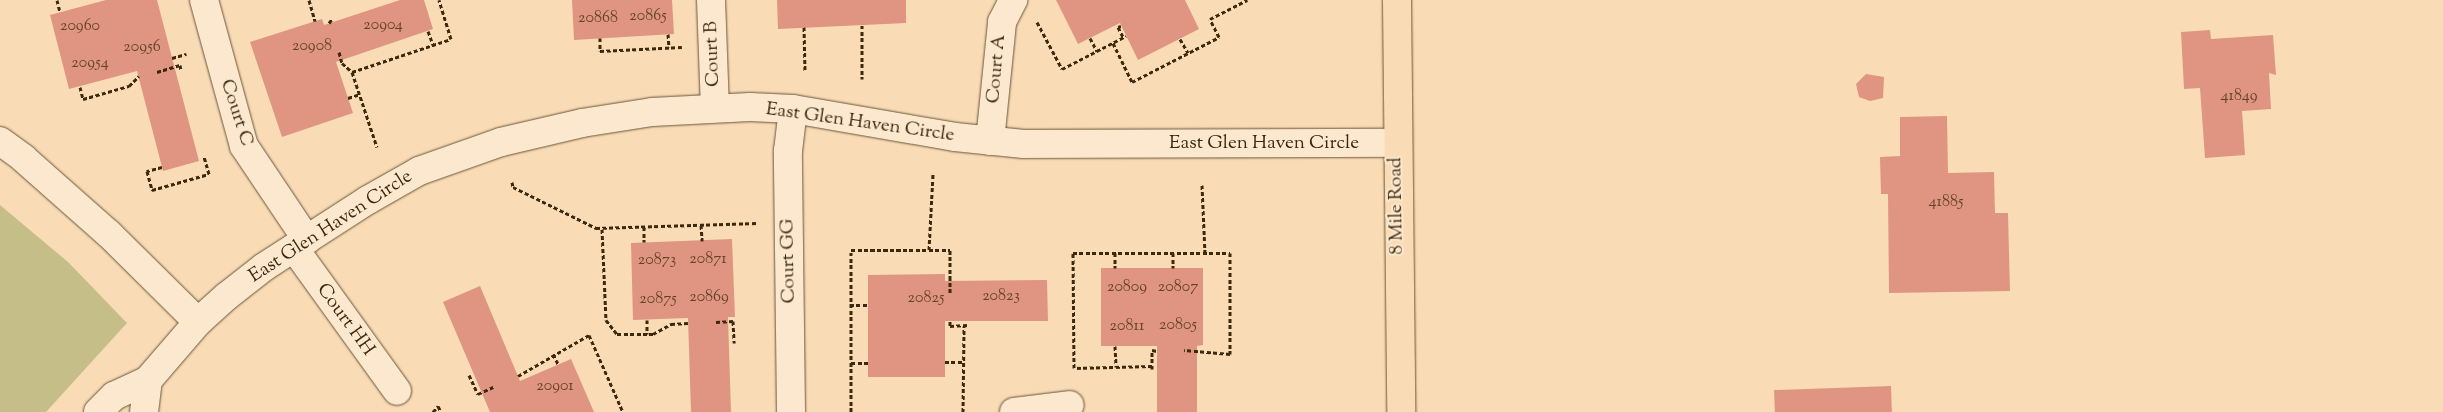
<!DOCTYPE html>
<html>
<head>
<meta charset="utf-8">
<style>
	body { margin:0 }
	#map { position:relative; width:2443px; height:412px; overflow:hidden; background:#f9dcb5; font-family:"Sorts Mill Goudy",serif }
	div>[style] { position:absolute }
	.green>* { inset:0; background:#c5be88 }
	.building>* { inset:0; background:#df9581; transform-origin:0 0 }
	.path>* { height:3px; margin-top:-1.5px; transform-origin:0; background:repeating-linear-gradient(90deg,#3b280d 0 4px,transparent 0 6.5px) }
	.roads { filter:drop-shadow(0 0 1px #6a5537) drop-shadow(0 0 1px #6a5537) }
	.minor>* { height:28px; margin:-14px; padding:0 14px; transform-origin:14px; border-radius:14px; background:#fbe8cf }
	.major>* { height:28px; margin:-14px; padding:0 14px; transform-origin:14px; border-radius:14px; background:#f9dcb5 }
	span { translate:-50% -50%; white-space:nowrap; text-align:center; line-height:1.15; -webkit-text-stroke:4px #fbe8cf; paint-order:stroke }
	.number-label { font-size:16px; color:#64432a }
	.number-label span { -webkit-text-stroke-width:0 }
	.street-label { font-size:19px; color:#3b280d }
</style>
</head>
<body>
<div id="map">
	<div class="green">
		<i style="clip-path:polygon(0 205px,68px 262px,127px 323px,46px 412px,0 412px)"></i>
	</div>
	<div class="building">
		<i style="clip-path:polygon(106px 0,157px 0,199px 161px,163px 171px,137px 71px,69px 89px,50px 15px)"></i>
		<i style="clip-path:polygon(400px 0,424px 0,433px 29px,336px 62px,353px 113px,282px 137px,250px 42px,322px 19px,324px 25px)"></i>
		<i style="clip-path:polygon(572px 0,672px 0,674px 34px,574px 40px)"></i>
		<i style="clip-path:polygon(777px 0,906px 0,906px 23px,778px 29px)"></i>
		<i style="clip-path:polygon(1056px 0,1185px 0,1199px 29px,1138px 60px,1120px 23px,1078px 44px)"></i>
		<i style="clip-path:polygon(2210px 30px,2211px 39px,2273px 35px,2276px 75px,2269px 73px,2271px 109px,2242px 111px,2245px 155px,2205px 158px,2200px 88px,2184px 89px,2181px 32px)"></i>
		<i style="clip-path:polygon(1866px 74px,1884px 77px,1883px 98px,1870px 101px,1859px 97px,1856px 84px)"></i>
		<i style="clip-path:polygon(1947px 116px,1948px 173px,1994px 172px,1995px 213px,2008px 213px,2010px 291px,1889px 293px,1888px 194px,1881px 194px,1880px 157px,1900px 156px,1900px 117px)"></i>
		<i style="clip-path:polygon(732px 239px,735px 317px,728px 317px,731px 412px,691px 412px,688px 318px,633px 320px,631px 243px)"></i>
		<i style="clip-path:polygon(1101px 268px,1203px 268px,1203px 345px,1197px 346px,1197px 412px,1157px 412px,1157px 346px,1101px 346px)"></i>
		<i style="clip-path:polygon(945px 274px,945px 281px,1047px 280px,1048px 321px,945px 321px,945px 377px,868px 377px,868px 275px)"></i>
		<i style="clip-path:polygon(480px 286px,520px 381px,571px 359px,594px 412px,490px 412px,443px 302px)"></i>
		<i style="left:1891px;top:386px;width:26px;height:117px;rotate:88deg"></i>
	</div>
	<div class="path">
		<i style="left:57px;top:0;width:12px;rotate:76deg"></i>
		<i style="left:309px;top:0;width:22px;rotate:74deg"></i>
		<i style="left:1037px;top:22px;width:53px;rotate:62deg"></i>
		<i style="left:1062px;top:69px;width:72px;rotate:-27.3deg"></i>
		<i style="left:329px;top:23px;width:5px;rotate:-53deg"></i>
		<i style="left:862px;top:25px;width:54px;rotate:90deg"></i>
		<i style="left:1121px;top:26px;width:3px;rotate:162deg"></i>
		<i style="left:1118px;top:27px;width:11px;rotate:63deg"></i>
		<i style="left:804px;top:27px;width:44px;rotate:88.7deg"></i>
		<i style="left:428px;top:31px;width:15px;rotate:70deg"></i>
		<i style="left:668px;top:34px;width:13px;rotate:86deg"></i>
		<i style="left:600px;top:38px;width:13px;rotate:90deg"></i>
		<i style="left:600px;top:51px;width:82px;rotate:-2.8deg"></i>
		<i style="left:1090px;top:38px;width:15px;rotate:62deg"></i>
		<i style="left:1180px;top:39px;width:16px;rotate:60deg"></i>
		<i style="left:1113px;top:43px;width:43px;rotate:64deg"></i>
		<i style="left:1132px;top:82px;width:98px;rotate:-27.3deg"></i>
		<i style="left:1219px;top:37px;width:20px;rotate:-117deg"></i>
		<i style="left:1210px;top:19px;width:42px;rotate:-27.2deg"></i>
		<i style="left:339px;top:52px;width:11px;rotate:75deg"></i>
		<i style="left:342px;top:63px;width:13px;rotate:42deg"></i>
		<i style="left:352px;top:72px;width:79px;rotate:71.6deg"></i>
		<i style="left:172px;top:58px;width:15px;rotate:-16deg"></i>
		<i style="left:157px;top:72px;width:24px;rotate:-17deg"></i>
		<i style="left:180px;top:65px;width:5px;rotate:79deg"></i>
		<i style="left:352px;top:72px;width:104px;rotate:-18.4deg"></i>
		<i style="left:451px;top:39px;width:41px;rotate:-107.1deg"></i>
		<i style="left:80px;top:87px;width:12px;rotate:76deg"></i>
		<i style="left:83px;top:99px;width:48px;rotate:-15.8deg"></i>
		<i style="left:129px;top:86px;width:14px;rotate:-45deg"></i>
		<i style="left:348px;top:98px;width:13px;rotate:-18deg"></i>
		<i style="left:162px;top:167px;width:16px;rotate:165deg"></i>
		<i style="left:147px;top:171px;width:20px;rotate:75deg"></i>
		<i style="left:152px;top:190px;width:59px;rotate:-15.7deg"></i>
		<i style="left:209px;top:174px;width:19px;rotate:-106deg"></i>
		<i style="left:512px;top:182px;width:5px;rotate:79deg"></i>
		<i style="left:513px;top:187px;width:93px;rotate:26.3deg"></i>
		<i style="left:596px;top:228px;width:162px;rotate:-1.8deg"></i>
		<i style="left:1202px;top:185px;width:68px;rotate:87.5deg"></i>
		<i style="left:701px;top:225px;width:16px;rotate:86deg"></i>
		<i style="left:644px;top:227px;width:15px;rotate:90deg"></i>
		<i style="left:602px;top:229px;width:91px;rotate:87.5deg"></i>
		<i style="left:606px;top:320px;width:18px;rotate:52deg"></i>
		<i style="left:617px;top:334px;width:36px"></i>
		<i style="left:653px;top:334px;width:21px;rotate:-29deg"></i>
		<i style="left:671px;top:324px;width:17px;rotate:-3deg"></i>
		<i style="left:929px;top:250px;width:77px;rotate:-87deg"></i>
		<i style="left:1115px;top:253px;width:15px;rotate:90deg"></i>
		<i style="left:1173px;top:253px;width:15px;rotate:90deg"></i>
		<i style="left:850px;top:305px;width:18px"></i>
		<i style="left:647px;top:320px;width:14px;rotate:90deg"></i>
		<i style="left:950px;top:321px;width:5px;rotate:90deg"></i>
		<i style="left:950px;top:326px;width:17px;rotate:-3deg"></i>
		<i style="left:716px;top:322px;width:17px;rotate:-3deg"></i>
		<i style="left:733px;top:321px;width:22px;rotate:87deg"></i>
		<i style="left:1115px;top:346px;width:21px;rotate:87deg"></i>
		<i style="left:553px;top:354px;width:11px;rotate:63deg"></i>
		<i style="left:945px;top:362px;width:19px"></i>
		<i style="left:851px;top:363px;width:17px"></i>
		<i style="left:1152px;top:366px;width:78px;rotate:178.5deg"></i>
		<i style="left:1074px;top:368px;width:115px;rotate:-90.5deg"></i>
		<i style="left:1073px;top:253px;width:157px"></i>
		<i style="left:1230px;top:253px;width:101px;rotate:90deg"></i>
		<i style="left:1230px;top:354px;width:46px;rotate:-175deg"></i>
		<i style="left:1152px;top:369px;width:19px;rotate:-90deg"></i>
		<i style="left:1152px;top:350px;width:5px;rotate:11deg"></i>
		<i style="left:469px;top:375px;width:21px;rotate:65deg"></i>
		<i style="left:478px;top:394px;width:17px;rotate:-25deg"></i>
		<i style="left:518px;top:376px;width:82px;rotate:-30deg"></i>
		<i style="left:589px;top:335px;width:84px;rotate:66.2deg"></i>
		<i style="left:433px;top:412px;width:8px;rotate:-50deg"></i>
		<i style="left:438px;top:406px;width:7px;rotate:63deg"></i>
		<i style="left:851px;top:412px;width:162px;rotate:-90deg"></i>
		<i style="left:851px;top:250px;width:99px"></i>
		<i style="left:950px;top:250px;width:43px;rotate:90deg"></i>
		<i style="left:963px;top:412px;width:86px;rotate:-89.3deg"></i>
	</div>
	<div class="roads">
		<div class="minor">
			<i style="left:204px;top:0;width:151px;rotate:74.7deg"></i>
			<i style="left:244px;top:146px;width:113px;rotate:56.2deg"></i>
			<i style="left:711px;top:0;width:108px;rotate:87.9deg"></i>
			<i style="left:0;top:141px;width:29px;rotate:36deg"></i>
			<i style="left:23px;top:158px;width:115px;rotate:41.5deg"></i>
			<i style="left:109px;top:234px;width:125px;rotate:44.7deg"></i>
			<i style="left:990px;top:141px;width:120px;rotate:-84.2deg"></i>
			<i style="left:1002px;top:22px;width:25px;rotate:-63deg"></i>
			<i style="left:294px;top:248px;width:176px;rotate:54.2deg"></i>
			<i style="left:98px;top:412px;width:23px;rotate:-45deg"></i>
			<i style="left:114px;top:396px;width:38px;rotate:-25deg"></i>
			<i style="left:148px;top:380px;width:77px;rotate:-49.2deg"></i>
			<i style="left:198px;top:322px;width:39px;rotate:-42deg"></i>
			<i style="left:227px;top:296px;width:47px;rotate:-38.1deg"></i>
			<i style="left:264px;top:267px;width:124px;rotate:-32.8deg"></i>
			<i style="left:368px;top:200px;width:59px;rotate:-29.6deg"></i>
			<i style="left:419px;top:171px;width:87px;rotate:-19.5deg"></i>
			<i style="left:501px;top:142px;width:83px;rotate:-13.2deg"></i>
			<i style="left:582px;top:123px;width:71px;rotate:-8.9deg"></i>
			<i style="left:652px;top:112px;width:98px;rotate:-2.9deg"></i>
			<i style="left:750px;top:107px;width:43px;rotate:2.7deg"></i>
			<i style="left:793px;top:109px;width:164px;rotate:9.8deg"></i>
			<i style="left:955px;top:137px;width:69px;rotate:5.8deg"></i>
			<i style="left:1024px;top:144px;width:373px;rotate:-0.2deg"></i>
			<i style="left:144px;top:412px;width:32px;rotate:-83deg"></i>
			<i style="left:791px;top:412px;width:261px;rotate:-90.7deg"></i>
			<i style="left:788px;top:151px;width:42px;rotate:-83.2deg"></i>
			<i style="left:1014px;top:412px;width:56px;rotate:-7.1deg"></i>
		</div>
		<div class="major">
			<i style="left:1397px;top:0;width:412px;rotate:89.4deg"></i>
		</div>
	</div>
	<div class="number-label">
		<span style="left:648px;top:17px">20865</span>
		<span style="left:598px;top:19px">20868</span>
		<span style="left:383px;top:26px">20904</span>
		<span style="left:80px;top:27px">20960</span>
		<span style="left:312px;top:47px">20908</span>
		<span style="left:142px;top:48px">20956</span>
		<span style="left:90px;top:64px">20954</span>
		<span style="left:2239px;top:97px">41849</span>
		<span style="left:1946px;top:203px">41885</span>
		<span style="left:708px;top:260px">20871</span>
		<span style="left:657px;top:261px">20873</span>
		<span style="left:1127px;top:288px">20809</span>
		<span style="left:1178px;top:288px">20807</span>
		<span style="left:1001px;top:297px">20823</span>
		<span style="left:709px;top:298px">20869</span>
		<span style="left:926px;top:299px">20825</span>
		<span style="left:658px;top:300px">20875</span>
		<span style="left:1178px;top:326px">20805</span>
		<span style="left:1127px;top:327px">20811</span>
		<span style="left:555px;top:387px">20901</span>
	</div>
	<div class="street-label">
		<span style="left:713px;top:54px;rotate:-92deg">Court B</span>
		<span style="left:997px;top:69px;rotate:-85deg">Court A</span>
		<span style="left:236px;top:113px;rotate:72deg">Court C</span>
		<span style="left:860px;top:123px;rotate:8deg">East Glen Haven Circle</span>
		<span style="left:1264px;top:144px">East Glen Haven Circle</span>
		<span style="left:1397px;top:206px;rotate:-91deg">8 Mile Road</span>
		<span style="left:331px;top:227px;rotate:-33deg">East Glen Haven Circle</span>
		<span style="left:789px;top:261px;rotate:-91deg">Court GG</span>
		<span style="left:345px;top:320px;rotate:54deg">Court HH</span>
	</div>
</div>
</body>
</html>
